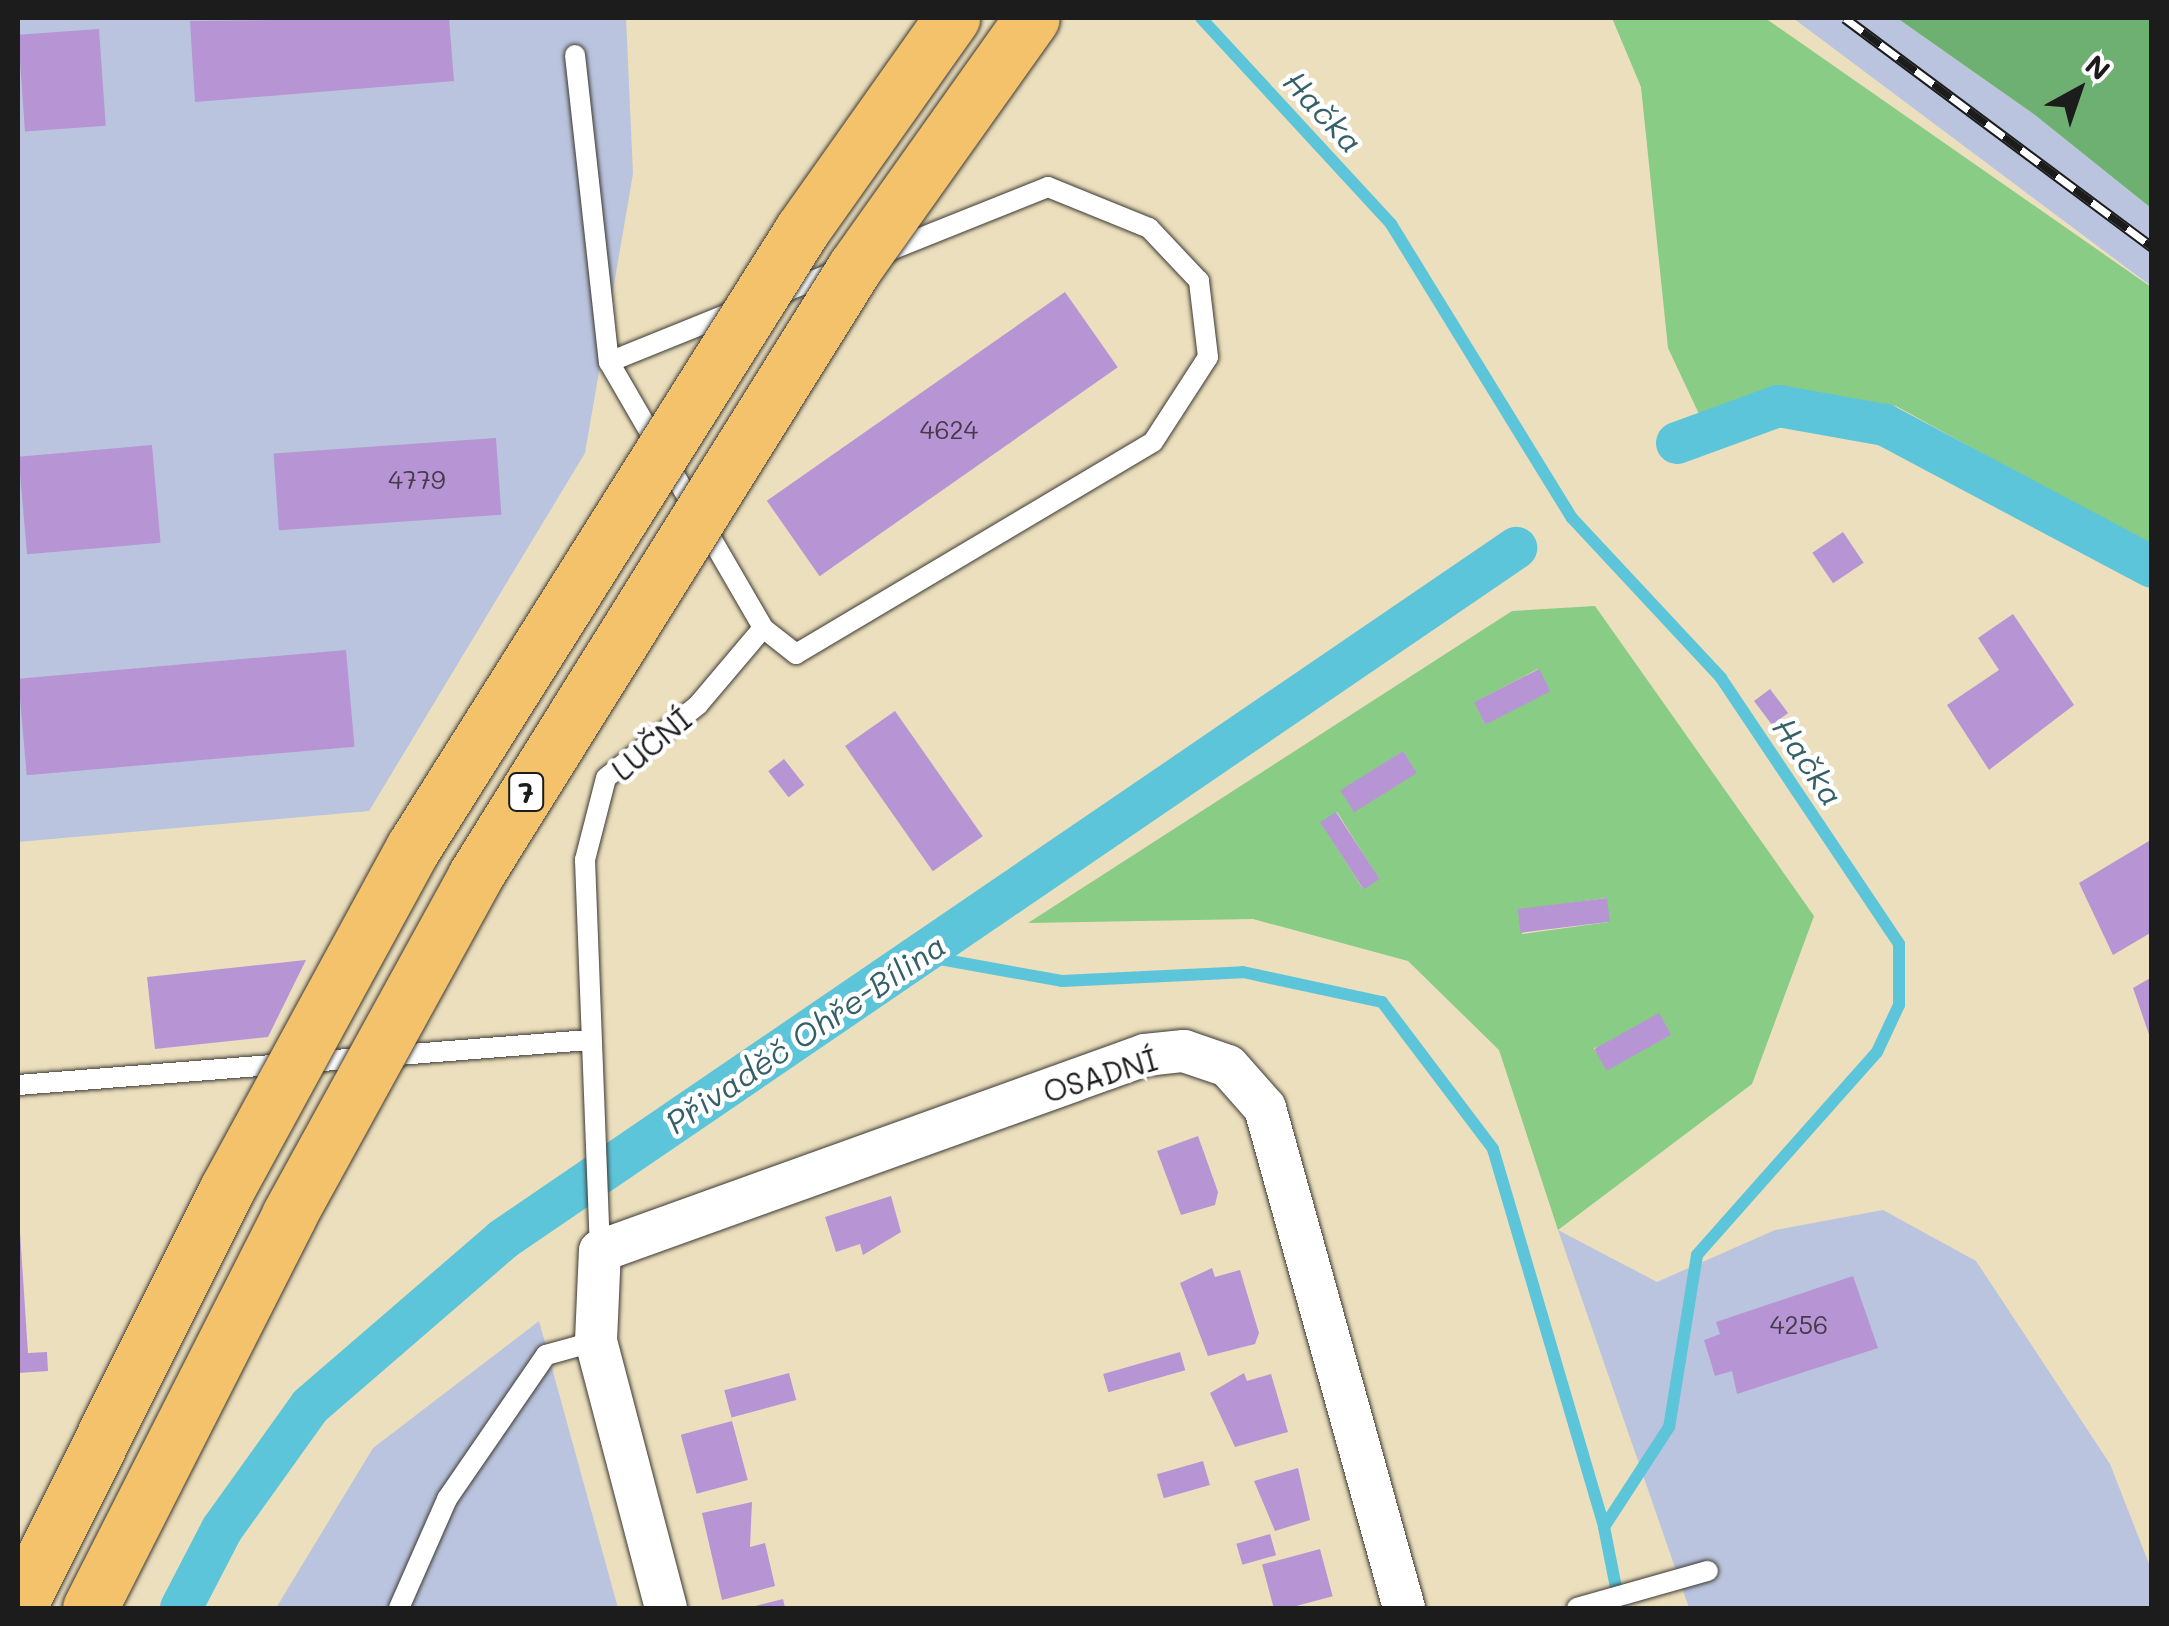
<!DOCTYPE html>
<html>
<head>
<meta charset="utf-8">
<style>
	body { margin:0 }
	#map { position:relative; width:2169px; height:1626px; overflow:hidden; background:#ecdfbd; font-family:Mali,sans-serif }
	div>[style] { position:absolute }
	.industrial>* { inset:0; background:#bac4de }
	.green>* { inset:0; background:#88cc85 }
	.forest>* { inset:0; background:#6eb072 }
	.stream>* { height:12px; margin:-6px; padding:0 6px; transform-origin:6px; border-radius:6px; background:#5dc5da }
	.canal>* { height:42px; margin:-21px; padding:0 21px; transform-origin:21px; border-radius:21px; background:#5dc5da }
	.building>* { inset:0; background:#b795d4; transform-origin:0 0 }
	.roads { filter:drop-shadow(0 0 2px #3b3934) drop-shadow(0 0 2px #3b3934) }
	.service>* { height:20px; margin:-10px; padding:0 10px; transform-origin:10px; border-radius:10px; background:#fff }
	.minor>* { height:42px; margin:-21px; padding:0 21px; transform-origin:21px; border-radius:21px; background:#fff }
	.rail>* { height:11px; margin-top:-5.5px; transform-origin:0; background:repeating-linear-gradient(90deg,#fff 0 22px,#1c1c1c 0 44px); box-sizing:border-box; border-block:2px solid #1c1c1c }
	.bridges { filter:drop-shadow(0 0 2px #3b3934) drop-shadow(0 0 2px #3b3934) }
	.trunk-bridge>* { height:55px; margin:-27.5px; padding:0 27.5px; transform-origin:27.5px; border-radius:27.5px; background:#f3c26a }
	span { translate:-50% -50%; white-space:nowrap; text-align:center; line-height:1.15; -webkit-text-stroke:9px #fff; paint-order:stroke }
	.number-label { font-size:25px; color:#433a4a }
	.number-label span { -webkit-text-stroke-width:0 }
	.shield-label span { padding:2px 8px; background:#fff; border:2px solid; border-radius:8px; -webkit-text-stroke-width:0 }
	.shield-label { font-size:28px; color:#1c1c1c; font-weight:700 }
	.street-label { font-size:30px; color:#1c1c1c }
	.water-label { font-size:32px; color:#366068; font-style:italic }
	.frame { position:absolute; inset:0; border:20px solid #1c1c1c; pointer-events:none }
	.north { position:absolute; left:2029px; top:40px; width:100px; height:100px; -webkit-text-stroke:8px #fff; paint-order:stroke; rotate:40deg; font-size:28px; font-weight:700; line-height:40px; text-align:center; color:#1c1c1c }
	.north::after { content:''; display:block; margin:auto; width:35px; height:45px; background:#1c1c1c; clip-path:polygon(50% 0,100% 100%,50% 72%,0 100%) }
</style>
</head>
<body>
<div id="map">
	<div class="industrial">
		<i style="clip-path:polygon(18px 18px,626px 18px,633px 174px,585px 453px,369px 811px,18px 842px)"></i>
		<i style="clip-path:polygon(1793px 18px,1897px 18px,2035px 115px,2151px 208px,2151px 286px)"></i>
		<i style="clip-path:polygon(1883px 1210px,1976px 1261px,2110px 1464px,2151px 1569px,2151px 1608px,1689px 1608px,1558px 1230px,1657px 1282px,1775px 1230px)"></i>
		<i style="clip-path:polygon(539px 1321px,618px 1608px,276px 1608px,373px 1448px)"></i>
	</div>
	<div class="green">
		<i style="clip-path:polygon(1612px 18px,1765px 18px,2151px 287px,2151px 546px,1896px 406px,1784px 387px,1699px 414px,1668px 348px,1641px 87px)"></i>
		<i style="clip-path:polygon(evenodd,1595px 606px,1814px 916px,1752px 1084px,1558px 1230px,1499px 1050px,1408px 961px,1253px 919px,1028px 923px,1512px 611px,1595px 606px,1538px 669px,1549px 691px,1485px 724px,1475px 702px,1538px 669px,1595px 606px,1403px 751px,1416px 773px,1342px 791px,1342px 790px,1403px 751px,1595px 606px,1337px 812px,1379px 879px,1363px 889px,1321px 823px,1337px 812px,1595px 606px,1606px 898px,1609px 922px,1522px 934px,1519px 910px,1606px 898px,1595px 606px,1670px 1035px,1607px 1069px,1594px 1049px,1594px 1048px,1670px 1035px)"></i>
	</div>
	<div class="forest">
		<i style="clip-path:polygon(1897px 18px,2151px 18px,2151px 208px,2035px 115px)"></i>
	</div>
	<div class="stream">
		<i style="left:1201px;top:18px;width:280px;rotate:47.3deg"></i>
		<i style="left:1391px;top:224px;width:345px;rotate:58.4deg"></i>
		<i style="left:1572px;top:518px;width:219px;rotate:47deg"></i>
		<i style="left:1721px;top:678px;width:320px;rotate:56.2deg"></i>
		<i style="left:1899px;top:944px;width:61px;rotate:90deg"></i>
		<i style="left:1899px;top:1005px;width:52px;rotate:115.1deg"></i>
		<i style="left:1877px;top:1052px;width:271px;rotate:131.6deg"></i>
		<i style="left:1697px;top:1255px;width:174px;rotate:99.2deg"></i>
		<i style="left:1669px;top:1427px;width:119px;rotate:123deg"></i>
		<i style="left:1604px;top:1527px;width:83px;rotate:78.8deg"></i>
		<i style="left:923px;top:956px;width:141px;rotate:10.2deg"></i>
		<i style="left:1062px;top:981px;width:181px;rotate:-2.8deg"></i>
		<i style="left:1243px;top:972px;width:142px;rotate:12.2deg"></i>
		<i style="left:1382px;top:1002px;width:184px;rotate:52.9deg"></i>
		<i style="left:1493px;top:1149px;width:394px;rotate:73.6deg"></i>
	</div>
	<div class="canal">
		<i style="left:1677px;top:443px;width:108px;rotate:-20.1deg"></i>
		<i style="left:1778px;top:406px;width:109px;rotate:10.1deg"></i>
		<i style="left:1885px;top:425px;width:302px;rotate:28deg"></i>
		<i style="left:181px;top:1608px;width:89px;rotate:-62.6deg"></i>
		<i style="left:222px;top:1529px;width:151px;rotate:-54.4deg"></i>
		<i style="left:310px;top:1406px;width:254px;rotate:-40.8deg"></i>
		<i style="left:502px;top:1240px;width:1228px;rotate:-34.31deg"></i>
	</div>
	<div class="building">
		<i style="clip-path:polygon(449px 18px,454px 81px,195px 102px,190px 21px)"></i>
		<i style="left:99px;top:29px;width:97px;height:81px;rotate:86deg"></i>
		<i style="left:1065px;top:292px;width:92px;height:364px;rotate:55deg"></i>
		<i style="left:496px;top:438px;width:77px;height:223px;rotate:86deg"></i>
		<i style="left:152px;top:445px;width:98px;height:134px;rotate:85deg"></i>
		<i style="left:1843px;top:532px;width:37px;height:37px;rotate:56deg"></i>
		<i style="clip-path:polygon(2013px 614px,2074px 705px,1989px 770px,1947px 705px,1999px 670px,1978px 638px)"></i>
		<i style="left:346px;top:650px;width:97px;height:329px;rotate:85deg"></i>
		<i style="left:1539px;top:669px;width:25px;height:73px;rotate:63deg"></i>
		<i style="left:1770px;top:689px;width:30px;height:20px;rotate:53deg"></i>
		<i style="left:895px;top:711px;width:153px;height:61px;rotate:55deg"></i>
		<i style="left:1403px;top:751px;width:26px;height:74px;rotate:58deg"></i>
		<i style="left:784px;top:759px;width:33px;height:20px;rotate:52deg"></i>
		<i style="left:1336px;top:812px;width:80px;height:19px;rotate:57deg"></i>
		<i style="clip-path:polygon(2149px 841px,2152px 932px,2113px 955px,2079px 883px)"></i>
		<i style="left:1607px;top:898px;width:24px;height:90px;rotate:83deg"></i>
		<i style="clip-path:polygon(306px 960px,268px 1037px,155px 1049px,147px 977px)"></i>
		<i style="clip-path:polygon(2152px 977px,2152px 1043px,2133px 988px)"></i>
		<i style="left:1659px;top:1013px;width:25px;height:74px;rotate:61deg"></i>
		<i style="clip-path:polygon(1198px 1136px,1218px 1192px,1215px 1205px,1181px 1215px,1157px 1151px)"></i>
		<i style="clip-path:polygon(891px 1196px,901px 1232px,863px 1255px,860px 1244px,836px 1252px,825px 1217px)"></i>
		<i style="clip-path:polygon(20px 1232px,28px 1353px,47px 1352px,48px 1371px,18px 1373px)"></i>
		<i style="clip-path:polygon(1212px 1268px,1215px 1277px,1240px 1270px,1259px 1333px,1255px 1344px,1208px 1356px,1180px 1283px)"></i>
		<i style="clip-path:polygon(1853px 1276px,1878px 1348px,1737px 1394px,1732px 1371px,1715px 1376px,1704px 1340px,1720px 1334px,1716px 1322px)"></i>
		<i style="left:1180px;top:1352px;width:19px;height:80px;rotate:74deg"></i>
		<i style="left:789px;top:1373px;width:28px;height:67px;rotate:75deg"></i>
		<i style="clip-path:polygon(1244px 1373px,1247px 1381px,1271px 1374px,1288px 1432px,1235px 1447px,1210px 1393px)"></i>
		<i style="left:732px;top:1421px;width:61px;height:53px;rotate:75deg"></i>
		<i style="left:1203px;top:1461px;width:25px;height:48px;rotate:74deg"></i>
		<i style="clip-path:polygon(1298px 1468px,1310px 1520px,1275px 1531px,1254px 1481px)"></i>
		<i style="clip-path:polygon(752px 1502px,750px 1547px,765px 1543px,775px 1586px,722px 1600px,702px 1513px)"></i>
		<i style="left:1270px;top:1534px;width:22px;height:35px;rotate:74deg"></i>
		<i style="left:1320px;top:1549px;width:49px;height:60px;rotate:75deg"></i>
		<i style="clip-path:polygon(783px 1599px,785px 1608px,751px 1608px,751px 1607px)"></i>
	</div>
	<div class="roads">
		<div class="service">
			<i style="left:575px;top:55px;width:309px;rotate:83.7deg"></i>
			<i style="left:609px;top:362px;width:307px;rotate:59.9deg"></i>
			<i style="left:763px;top:628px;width:101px;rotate:130.2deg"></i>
			<i style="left:698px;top:705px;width:117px;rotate:141.6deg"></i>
			<i style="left:606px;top:778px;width:85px;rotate:104.4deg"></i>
			<i style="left:585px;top:860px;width:391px;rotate:87.8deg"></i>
			<i style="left:776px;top:295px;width:66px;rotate:-21.2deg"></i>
			<i style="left:609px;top:362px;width:136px;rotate:-22deg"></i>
			<i style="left:763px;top:628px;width:42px;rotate:38.2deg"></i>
			<i style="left:796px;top:654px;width:415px;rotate:-30.7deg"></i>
			<i style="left:1153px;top:442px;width:101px;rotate:-57.1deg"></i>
			<i style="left:1208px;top:357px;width:77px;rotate:-96.8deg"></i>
			<i style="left:1199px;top:281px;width:73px;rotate:-133.3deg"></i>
			<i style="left:1149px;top:228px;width:109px;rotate:-157.9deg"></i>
			<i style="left:1048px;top:187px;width:178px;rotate:158.2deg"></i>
			<i style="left:18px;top:1085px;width:573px;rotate:-4.51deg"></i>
			<i style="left:399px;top:1608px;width:119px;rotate:-66.2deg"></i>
			<i style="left:447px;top:1499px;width:175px;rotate:-55.5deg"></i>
			<i style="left:546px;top:1355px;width:52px;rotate:-15.6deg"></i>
			<i style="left:1577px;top:1608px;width:136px;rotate:-15.8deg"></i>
		</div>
		<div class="minor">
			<i style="left:666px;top:1608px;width:276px;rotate:-104.7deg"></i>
			<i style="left:596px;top:1341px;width:90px;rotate:-87.5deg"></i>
			<i style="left:600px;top:1251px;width:579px;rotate:-19.78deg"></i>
			<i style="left:1145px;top:1055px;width:39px;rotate:-6deg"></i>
			<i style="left:1184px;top:1051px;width:46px;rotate:18.8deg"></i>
			<i style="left:1228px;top:1066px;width:56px;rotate:48.6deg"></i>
			<i style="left:1265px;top:1108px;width:519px;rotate:74.46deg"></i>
		</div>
	</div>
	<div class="rail">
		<i style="left:1845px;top:18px;width:383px;rotate:36.7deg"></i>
	</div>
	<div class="bridges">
		<div class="trunk-bridge">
			<i style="left:18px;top:1608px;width:468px;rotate:-63.5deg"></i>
			<i style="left:227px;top:1189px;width:388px;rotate:-61.4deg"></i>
			<i style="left:413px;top:848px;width:730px;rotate:-57.81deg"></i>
			<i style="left:802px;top:230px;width:260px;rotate:-54.7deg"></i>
			<i style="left:90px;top:1608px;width:441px;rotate:-63.1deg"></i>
			<i style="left:289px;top:1215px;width:387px;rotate:-61.2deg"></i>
			<i style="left:475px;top:876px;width:718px;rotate:-58.04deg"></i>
			<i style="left:855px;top:267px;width:305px;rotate:-54.6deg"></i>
		</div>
	</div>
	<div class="number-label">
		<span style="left:949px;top:429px">4624</span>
		<span style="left:417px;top:479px">4779</span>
		<span style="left:1799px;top:1324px">4256</span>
	</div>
	<div class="shield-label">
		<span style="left:526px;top:792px">7</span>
	</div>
	<div class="street-label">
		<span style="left:651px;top:744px;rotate:-40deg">LUČNÍ</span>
		<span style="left:1100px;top:1075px;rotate:-17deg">OSADNÍ</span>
	</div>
	<div class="water-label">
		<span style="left:1324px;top:111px;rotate:47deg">Hačka</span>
		<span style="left:1809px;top:761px;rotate:56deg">Hačka</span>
		<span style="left:805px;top:1033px;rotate:-34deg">Přivaděč Ohře-Bílina</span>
	</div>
	<div class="frame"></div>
	<div class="north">N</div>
</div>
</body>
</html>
